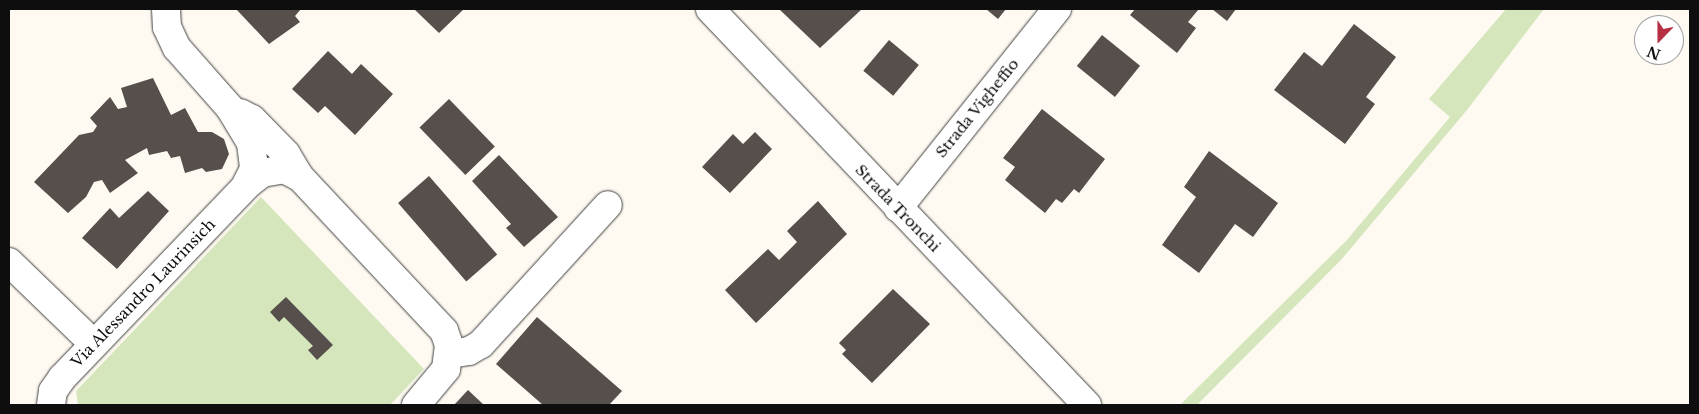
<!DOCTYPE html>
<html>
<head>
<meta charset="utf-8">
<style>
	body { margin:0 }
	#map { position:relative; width:1699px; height:414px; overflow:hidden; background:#fefaf1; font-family:"Libre Baskerville",serif }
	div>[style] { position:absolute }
	.green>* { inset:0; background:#d6e6bc }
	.building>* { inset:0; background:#564f4b; transform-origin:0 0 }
	.roads { filter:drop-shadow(0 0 1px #414141) drop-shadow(0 0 1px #414141) }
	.minor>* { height:28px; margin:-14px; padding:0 14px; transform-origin:14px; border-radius:14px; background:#fff }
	span { translate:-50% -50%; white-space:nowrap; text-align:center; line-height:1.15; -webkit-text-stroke:5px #fff; paint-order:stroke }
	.street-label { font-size:15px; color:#0e0e0e }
	.frame { position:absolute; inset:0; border:10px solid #0e0e0e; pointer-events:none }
	.north { position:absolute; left:1634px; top:15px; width:50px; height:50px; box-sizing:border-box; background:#fff; border:1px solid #9f9f9f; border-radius:50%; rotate:202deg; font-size:14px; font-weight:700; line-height:20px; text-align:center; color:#0e0e0e }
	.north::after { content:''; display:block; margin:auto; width:18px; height:22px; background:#b53043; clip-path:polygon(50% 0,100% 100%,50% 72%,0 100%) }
</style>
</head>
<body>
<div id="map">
	<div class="green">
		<i style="clip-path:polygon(1506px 9px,1544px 9px,1467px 110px,1341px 260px,1197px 405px,1180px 405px,1346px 241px,1450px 117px,1429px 99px)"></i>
		<i style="clip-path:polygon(261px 197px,424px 369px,390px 405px,78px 405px,76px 391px)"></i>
	</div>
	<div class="building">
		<i style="clip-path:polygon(236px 9px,301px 9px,295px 16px,300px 22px,269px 44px)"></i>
		<i style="clip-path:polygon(414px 9px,464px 9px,439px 33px)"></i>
		<i style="clip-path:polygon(779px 9px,862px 9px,820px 48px)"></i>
		<i style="clip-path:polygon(986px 9px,1006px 9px,998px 19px)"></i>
		<i style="clip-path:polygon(1135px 9px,1199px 9px,1188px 22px,1196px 28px,1177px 53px,1130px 15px)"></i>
		<i style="clip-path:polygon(1212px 9px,1236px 9px,1227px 21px)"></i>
		<i style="clip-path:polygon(1354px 24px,1396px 57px,1366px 97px,1375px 104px,1345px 144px,1274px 90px,1304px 52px,1322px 66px)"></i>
		<i style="left:1102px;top:35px;width:49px;height:40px;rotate:39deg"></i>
		<i style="left:889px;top:40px;width:39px;height:40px;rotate:40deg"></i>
		<i style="clip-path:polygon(328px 51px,352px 74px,361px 64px,393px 94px,355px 135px,325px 106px,318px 113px,292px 89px)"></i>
		<i style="clip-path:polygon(153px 78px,171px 115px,185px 108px,198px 132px,212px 132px,224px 139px,229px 154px,222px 169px,206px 172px,202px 168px,185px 173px,180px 156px,171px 158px,167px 151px,149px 155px,147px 148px,125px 160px,138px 173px,110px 193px,102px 180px,94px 182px,86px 197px,68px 213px,34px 182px,79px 135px,93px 132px,97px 126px,90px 118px,110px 97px,118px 109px,127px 107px,121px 88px)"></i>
		<i style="left:449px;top:99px;width:66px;height:41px;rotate:46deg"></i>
		<i style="clip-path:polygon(1042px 109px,1105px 159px,1079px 193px,1074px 189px,1062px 203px,1056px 199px,1045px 213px,1005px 180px,1015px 167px,1003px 158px)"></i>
		<i style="clip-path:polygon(755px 132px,772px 149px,730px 193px,702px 167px,733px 134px,743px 144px)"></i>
		<i style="clip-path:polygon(1209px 151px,1278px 203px,1253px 237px,1235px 224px,1199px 273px,1162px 245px,1196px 197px,1184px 187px)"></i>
		<i style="clip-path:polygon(499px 155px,558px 217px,524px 247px,506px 228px,511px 224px,472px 181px)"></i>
		<i style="left:429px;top:176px;width:104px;height:41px;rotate:49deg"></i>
		<i style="clip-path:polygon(148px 191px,169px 211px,117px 269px,82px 238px,110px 208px,119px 218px)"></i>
		<i style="clip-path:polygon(818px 201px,847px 234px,756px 323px,725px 290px,768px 249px,779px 260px,797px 242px,787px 231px)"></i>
		<i style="clip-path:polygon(893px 289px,930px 324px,872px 383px,842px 354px,846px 350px,839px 343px)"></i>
		<i style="clip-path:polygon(286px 297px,333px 345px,317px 360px,308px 350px,313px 346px,284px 317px,279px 322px,270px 312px)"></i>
		<i style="clip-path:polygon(537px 317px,622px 391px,609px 405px,543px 405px,496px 364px)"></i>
		<i style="clip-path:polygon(468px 390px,484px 405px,454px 405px)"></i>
	</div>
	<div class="roads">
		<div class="minor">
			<i style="left:166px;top:9px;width:18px;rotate:87deg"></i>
			<i style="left:167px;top:27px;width:23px;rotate:65deg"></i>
			<i style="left:177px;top:48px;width:80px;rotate:48.5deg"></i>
			<i style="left:230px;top:108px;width:41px;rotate:59deg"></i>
			<i style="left:251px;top:143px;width:26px;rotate:83deg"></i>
			<i style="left:254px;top:169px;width:20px;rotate:117deg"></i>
			<i style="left:710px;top:9px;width:547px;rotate:46.41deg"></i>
			<i style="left:240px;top:113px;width:13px;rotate:27deg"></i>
			<i style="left:252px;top:119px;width:49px;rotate:45.8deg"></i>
			<i style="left:286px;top:154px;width:27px;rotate:59deg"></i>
			<i style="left:898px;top:208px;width:255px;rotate:-51.4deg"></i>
			<i style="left:9px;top:262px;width:118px;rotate:44deg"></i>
			<i style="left:450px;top:354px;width:19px;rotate:-9deg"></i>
			<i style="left:469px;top:351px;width:14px;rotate:-30deg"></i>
			<i style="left:481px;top:344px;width:188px;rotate:-47.6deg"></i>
			<i style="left:51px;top:405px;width:14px;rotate:-82deg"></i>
			<i style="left:53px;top:391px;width:16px;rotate:-55deg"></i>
			<i style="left:62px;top:378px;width:269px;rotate:-46.2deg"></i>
			<i style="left:248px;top:184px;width:18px;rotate:-38deg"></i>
			<i style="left:262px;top:173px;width:22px;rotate:-10deg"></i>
			<i style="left:284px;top:169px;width:18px;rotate:27deg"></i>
			<i style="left:300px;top:177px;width:211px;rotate:46.9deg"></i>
			<i style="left:444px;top:331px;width:15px;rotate:70deg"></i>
			<i style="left:449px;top:345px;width:24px;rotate:97deg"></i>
			<i style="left:446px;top:369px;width:47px;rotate:129.8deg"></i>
		</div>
	</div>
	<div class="street-label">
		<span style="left:977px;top:108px;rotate:-51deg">Strada Vigheffio</span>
		<span style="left:898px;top:208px;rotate:46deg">Strada Tronchi</span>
		<span style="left:143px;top:293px;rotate:-46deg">Via Alessandro Laurinsich</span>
	</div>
	<div class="frame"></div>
	<div class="north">N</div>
</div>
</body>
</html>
